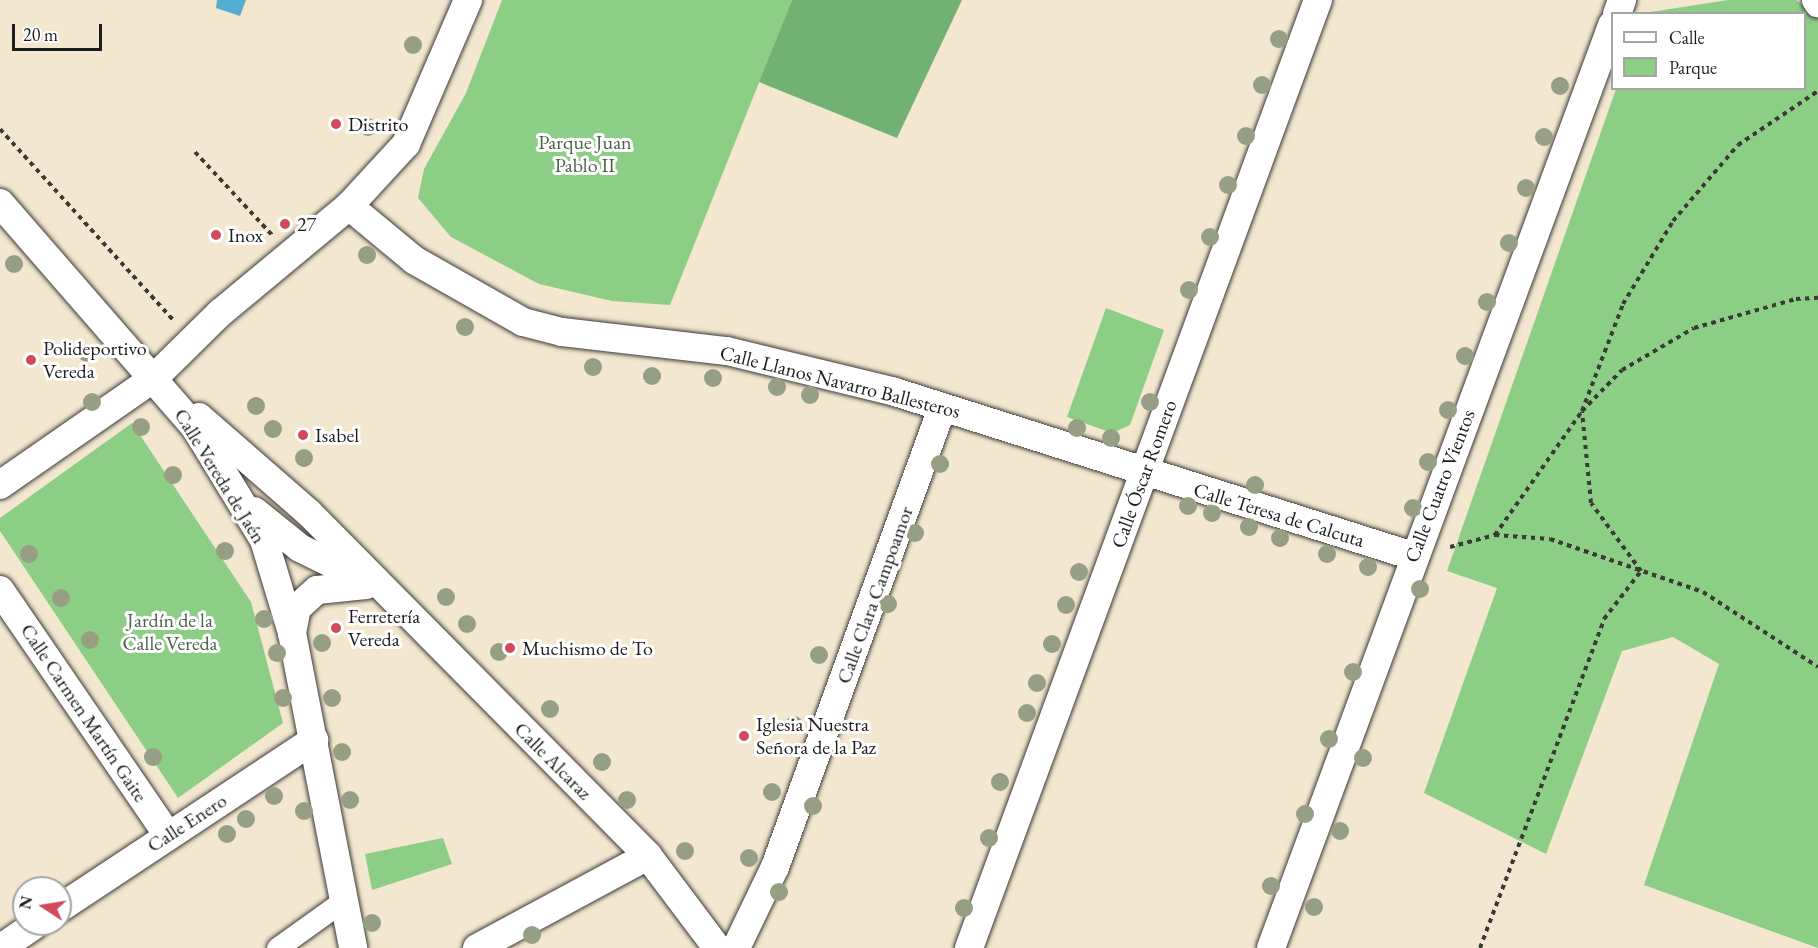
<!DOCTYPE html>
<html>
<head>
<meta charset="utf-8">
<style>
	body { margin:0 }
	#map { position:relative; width:1818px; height:948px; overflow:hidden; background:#f3e7cf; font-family:"EB Garamond",serif }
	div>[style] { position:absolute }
	.green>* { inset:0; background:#8cce86 }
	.forest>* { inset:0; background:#71b173 }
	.water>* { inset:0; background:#55aed2 }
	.path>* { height:4px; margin-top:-2px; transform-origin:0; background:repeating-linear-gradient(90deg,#3c3a37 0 4.5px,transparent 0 9px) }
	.roads { filter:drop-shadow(0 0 2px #3c3a37) drop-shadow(0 0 2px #3c3a37) }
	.pedestrian>* { height:21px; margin:-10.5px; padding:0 10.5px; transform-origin:10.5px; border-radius:10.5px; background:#fff }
	.minor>* { height:28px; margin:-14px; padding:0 14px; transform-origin:14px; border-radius:14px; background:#fff }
	.trees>* { width:18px; height:18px; margin:-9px; border-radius:50%; background:#969e84 }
	.dots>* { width:16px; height:16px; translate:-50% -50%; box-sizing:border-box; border:3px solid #fff; border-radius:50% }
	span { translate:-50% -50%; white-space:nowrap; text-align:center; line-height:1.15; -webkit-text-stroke:6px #fff; paint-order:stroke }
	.poi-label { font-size:20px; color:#1c1c1c }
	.left { translate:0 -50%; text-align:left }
	.park-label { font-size:20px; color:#496346 }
	.street-label { font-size:20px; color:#1c1c1c }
	.legend { position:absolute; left:1611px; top:12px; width:195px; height:78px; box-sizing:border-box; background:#fff; border:2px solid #a4a4a4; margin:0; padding:8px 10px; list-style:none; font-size:18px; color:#1c1c1c }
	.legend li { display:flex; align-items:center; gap:12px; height:30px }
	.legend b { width:30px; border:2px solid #a4a4a4 }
	.north { position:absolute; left:12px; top:876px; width:60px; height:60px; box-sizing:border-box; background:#fff; border:2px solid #a4a4a4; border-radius:50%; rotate:282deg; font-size:16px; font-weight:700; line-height:24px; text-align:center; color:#1c1c1c }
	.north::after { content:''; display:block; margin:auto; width:21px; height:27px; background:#d1495b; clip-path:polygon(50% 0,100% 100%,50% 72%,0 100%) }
	.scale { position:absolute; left:12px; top:24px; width:90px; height:27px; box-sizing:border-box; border:3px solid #1c1c1c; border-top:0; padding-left:8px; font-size:18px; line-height:21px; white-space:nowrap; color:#1c1c1c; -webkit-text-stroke:4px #fff; paint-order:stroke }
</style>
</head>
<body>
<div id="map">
	<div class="green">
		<i style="clip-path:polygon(502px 0,792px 0,670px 305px,612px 301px,539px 284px,451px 237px,418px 198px,424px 169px,466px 93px)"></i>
		<i style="clip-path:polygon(1728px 0,1796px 0,1818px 18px,1818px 948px,1644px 885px,1719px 664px,1673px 637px,1622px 651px,1546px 854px,1424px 793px,1497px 588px,1447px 571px,1616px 89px,1804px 88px,1804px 14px,1644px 13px)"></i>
		<i style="clip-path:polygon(1106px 308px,1164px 330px,1130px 425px,1112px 433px,1067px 417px)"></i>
		<i style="clip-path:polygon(132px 423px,251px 602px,283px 723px,178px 798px,0 531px,0 518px)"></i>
		<i style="clip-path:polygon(443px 838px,452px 864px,372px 890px,365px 854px)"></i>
	</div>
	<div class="forest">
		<i style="clip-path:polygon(792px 0,962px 0,897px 138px,759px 82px)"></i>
	</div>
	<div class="water">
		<i style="clip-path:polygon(217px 0,246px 0,240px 16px,216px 8px)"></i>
	</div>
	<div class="path">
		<i style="left:0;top:129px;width:258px;rotate:47.8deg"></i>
		<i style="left:195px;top:152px;width:113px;rotate:47.1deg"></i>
		<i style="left:1495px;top:535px;width:151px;rotate:-54.9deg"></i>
		<i style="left:1582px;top:411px;width:115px;rotate:-69deg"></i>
		<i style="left:1623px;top:304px;width:97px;rotate:-58.9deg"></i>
		<i style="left:1673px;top:221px;width:100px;rotate:-49.5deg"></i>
		<i style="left:1738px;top:145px;width:97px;rotate:-34deg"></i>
		<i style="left:1450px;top:547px;width:47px;rotate:-14.9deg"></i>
		<i style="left:1495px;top:535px;width:55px;rotate:4.2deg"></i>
		<i style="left:1550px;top:539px;width:162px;rotate:19.1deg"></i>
		<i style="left:1703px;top:592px;width:137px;rotate:33.1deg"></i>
		<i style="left:1480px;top:948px;width:352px;rotate:-69.3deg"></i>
		<i style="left:1604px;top:619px;width:61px;rotate:-52.4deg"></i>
		<i style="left:1641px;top:571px;width:84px;rotate:-126.3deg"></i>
		<i style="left:1591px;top:503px;width:92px;rotate:-95.6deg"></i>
		<i style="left:1582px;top:411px;width:57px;rotate:-45.7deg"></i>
		<i style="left:1622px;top:370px;width:83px;rotate:-30.3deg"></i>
		<i style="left:1694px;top:328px;width:106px;rotate:-15.9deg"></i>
		<i style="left:1796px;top:299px;width:22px;rotate:-3deg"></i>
	</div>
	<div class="roads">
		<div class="pedestrian">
			<i style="left:277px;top:948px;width:82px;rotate:-35.6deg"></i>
		</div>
		<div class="minor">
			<i style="left:1816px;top:0;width:4px;rotate:56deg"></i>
			<i style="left:1617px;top:14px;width:15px;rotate:-70deg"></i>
			<i style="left:0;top:203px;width:297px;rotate:49deg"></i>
			<i style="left:195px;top:427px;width:132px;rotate:58.6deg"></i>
			<i style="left:264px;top:540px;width:97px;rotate:73.2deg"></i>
			<i style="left:292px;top:633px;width:321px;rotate:79deg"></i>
			<i style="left:349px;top:206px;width:85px;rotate:39.7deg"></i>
			<i style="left:414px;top:260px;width:125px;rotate:29.6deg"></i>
			<i style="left:523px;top:322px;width:40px;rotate:14.4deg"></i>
			<i style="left:562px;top:332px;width:166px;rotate:6.6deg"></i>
			<i style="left:727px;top:351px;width:173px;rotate:13.7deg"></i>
			<i style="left:895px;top:392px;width:543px;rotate:17.57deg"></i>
			<i style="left:199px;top:417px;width:146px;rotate:41.1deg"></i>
			<i style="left:309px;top:513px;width:482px;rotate:45.3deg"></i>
			<i style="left:648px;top:856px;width:115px;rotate:53.1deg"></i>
			<i style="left:0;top:485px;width:188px;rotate:-34.8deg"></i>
			<i style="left:154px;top:378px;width:93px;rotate:-44.6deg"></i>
			<i style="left:220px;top:313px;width:168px;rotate:-39.7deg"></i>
			<i style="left:349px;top:206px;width:84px;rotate:-47.4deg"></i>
			<i style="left:406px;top:144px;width:157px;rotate:-66.7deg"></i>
			<i style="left:254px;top:511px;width:59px;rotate:38.8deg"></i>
			<i style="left:300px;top:548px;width:75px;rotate:26.2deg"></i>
			<i style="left:0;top:590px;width:297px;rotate:55.6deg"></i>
			<i style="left:292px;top:633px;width:25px;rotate:-79deg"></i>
			<i style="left:297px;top:608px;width:27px;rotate:-42deg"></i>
			<i style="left:317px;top:590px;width:49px;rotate:-5.8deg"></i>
			<i style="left:60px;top:908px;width:305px;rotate:-33.5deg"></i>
			<i style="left:1px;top:948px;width:42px;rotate:-34.4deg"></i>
			<i style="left:477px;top:948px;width:194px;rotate:-28.3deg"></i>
			<i style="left:736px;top:948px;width:90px;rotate:-64.3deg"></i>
			<i style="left:775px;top:867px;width:489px;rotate:-70deg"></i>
			<i style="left:969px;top:948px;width:1010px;rotate:-69.79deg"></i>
			<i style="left:1271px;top:948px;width:984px;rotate:-69.72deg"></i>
		</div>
	</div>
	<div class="trees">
		<i style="left:1279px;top:39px"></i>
		<i style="left:413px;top:45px"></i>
		<i style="left:1262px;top:85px"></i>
		<i style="left:1560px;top:86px"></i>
		<i style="left:368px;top:127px"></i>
		<i style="left:1246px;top:136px"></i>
		<i style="left:1544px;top:137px"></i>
		<i style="left:1228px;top:185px"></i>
		<i style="left:1526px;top:188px"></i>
		<i style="left:1210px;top:237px"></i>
		<i style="left:1509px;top:243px"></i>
		<i style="left:367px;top:255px"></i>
		<i style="left:14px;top:264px"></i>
		<i style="left:1189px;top:290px"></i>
		<i style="left:1487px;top:302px"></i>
		<i style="left:465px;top:327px"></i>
		<i style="left:87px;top:353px"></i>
		<i style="left:1465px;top:356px"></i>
		<i style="left:593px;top:367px"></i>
		<i style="left:652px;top:376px"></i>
		<i style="left:713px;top:378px"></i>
		<i style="left:777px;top:387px"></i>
		<i style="left:810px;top:395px"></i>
		<i style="left:92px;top:402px"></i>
		<i style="left:1150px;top:402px"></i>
		<i style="left:256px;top:406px"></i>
		<i style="left:1448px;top:410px"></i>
		<i style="left:141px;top:427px"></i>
		<i style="left:1077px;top:428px"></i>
		<i style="left:273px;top:429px"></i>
		<i style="left:1111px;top:438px"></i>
		<i style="left:304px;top:458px"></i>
		<i style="left:1428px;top:462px"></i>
		<i style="left:940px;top:464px"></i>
		<i style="left:173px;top:475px"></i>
		<i style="left:1255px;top:485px"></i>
		<i style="left:1188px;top:506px"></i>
		<i style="left:1413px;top:508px"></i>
		<i style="left:1212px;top:513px"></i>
		<i style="left:1249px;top:527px"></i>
		<i style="left:915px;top:533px"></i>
		<i style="left:1280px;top:538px"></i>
		<i style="left:225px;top:551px"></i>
		<i style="left:29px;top:554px"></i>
		<i style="left:1327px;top:554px"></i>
		<i style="left:1368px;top:567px"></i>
		<i style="left:1079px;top:572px"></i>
		<i style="left:1420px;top:589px"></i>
		<i style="left:446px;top:597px"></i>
		<i style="left:61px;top:598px"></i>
		<i style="left:888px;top:604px"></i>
		<i style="left:1066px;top:605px"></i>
		<i style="left:264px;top:619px"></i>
		<i style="left:467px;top:624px"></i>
		<i style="left:90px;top:640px"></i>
		<i style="left:322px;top:643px"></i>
		<i style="left:1052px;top:644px"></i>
		<i style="left:499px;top:652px"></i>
		<i style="left:277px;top:653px"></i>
		<i style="left:819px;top:655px"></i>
		<i style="left:1353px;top:672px"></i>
		<i style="left:1037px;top:683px"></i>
		<i style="left:283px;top:698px"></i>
		<i style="left:332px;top:698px"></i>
		<i style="left:550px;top:709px"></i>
		<i style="left:1027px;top:713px"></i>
		<i style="left:794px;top:725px"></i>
		<i style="left:1329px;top:739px"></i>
		<i style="left:342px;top:752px"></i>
		<i style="left:153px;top:757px"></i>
		<i style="left:1363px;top:758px"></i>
		<i style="left:602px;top:762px"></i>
		<i style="left:1000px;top:782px"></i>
		<i style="left:772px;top:792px"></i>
		<i style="left:274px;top:796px"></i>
		<i style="left:350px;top:800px"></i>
		<i style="left:627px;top:800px"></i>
		<i style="left:813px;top:806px"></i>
		<i style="left:304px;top:811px"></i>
		<i style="left:1305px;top:814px"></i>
		<i style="left:246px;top:819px"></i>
		<i style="left:1340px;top:831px"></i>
		<i style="left:227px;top:834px"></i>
		<i style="left:989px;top:838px"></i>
		<i style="left:685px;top:851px"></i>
		<i style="left:749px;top:858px"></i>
		<i style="left:1271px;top:886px"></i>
		<i style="left:779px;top:892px"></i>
		<i style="left:1314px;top:907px"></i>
		<i style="left:964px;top:908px"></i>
		<i style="left:372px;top:923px"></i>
		<i style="left:532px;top:935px"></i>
	</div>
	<div class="dots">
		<i style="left:336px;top:124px;background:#d1495b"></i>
		<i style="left:285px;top:224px;background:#d1495b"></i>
		<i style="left:216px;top:235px;background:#d1495b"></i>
		<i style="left:31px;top:360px;background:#d1495b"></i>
		<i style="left:303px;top:435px;background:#d1495b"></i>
		<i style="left:336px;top:628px;background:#d1495b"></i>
		<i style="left:510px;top:648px;background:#d1495b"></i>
		<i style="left:744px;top:736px;background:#d1495b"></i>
	</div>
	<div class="poi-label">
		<span class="left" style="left:348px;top:124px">Distrito</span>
		<span class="left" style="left:297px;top:224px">27</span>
		<span class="left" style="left:228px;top:235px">Inox</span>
		<span class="left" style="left:43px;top:360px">Polideportivo<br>Vereda</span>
		<span class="left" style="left:315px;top:435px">Isabel</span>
		<span class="left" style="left:348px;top:628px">Ferretería<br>Vereda</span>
		<span class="left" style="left:522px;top:648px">Muchismo de To</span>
		<span class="left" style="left:756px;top:736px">Iglesia Nuestra<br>Señora de la Paz</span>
	</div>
	<div class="park-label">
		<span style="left:585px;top:154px">Parque Juan<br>Pablo II</span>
		<span style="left:170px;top:632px">Jardín de la<br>Calle Vereda</span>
	</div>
	<div class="street-label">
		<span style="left:840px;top:382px;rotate:14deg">Calle Llanos Navarro Ballesteros</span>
		<span style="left:1144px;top:474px;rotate:-70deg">Calle Óscar Romero</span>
		<span style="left:220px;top:476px;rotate:58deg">Calle Vereda de Jaén</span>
		<span style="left:1440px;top:486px;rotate:-69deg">Calle Cuatro Vientos</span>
		<span style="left:1279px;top:515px;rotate:17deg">Calle Teresa de Calcuta</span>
		<span style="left:875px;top:595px;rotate:-70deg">Calle Clara Campoamor</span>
		<span style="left:84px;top:713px;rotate:56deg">Calle Carmen Martín Gaite</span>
		<span style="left:553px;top:761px;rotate:45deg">Calle Alcaraz</span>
		<span style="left:187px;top:823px;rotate:-33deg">Calle Enero</span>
	</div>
	<ul class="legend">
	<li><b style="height:8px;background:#fff"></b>Calle</li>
	<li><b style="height:16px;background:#8cce86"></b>Parque</li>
	</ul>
	<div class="north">N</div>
	<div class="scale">20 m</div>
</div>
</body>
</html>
